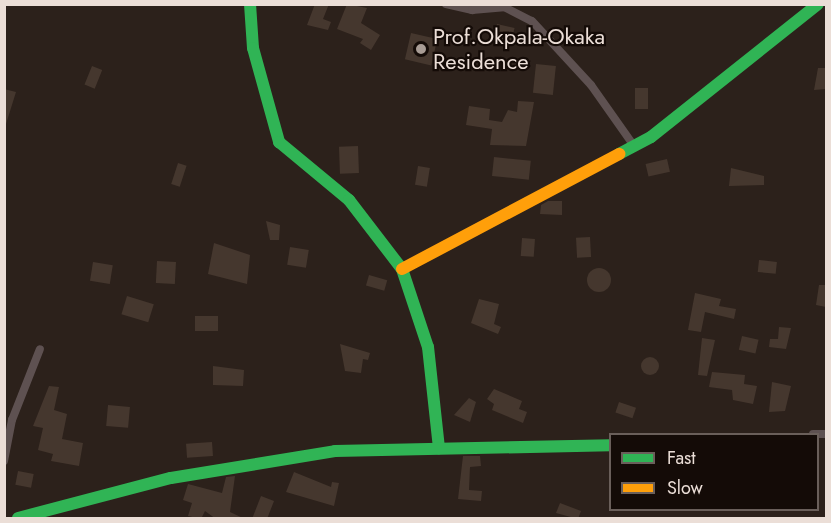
<!DOCTYPE html>
<html>
<head>
<meta charset="utf-8">
<style>
	body { margin:0 }
	#map { position:relative; width:831px; height:523px; overflow:hidden; background:#2c211b; font-family:Jost,sans-serif }
	div>[style] { position:absolute }
	.building>* { inset:0; background:#45372e; transform-origin:0 0 }
	.round { border-radius:50% }
	.street>* { height:8px; margin:-4px; padding:0 4px; transform-origin:4px; border-radius:4px; background:#5e5151 }
	.fast>* { height:12px; margin:-6px; padding:0 6px; transform-origin:6px; border-radius:6px; background:#30b455 }
	.slow>* { height:12px; margin:-6px; padding:0 6px; transform-origin:6px; border-radius:6px; background:#ff9f0a }
	.dots>* { width:16px; height:16px; translate:-50% -50%; box-sizing:border-box; border:3px solid #140b07; border-radius:50% }
	span { translate:-50% -50%; white-space:nowrap; text-align:center; line-height:1.15; -webkit-text-stroke:4.5px #140b07; paint-order:stroke }
	.poi-label { font-size:22px; color:#ebded7 }
	.left { translate:0 -50%; text-align:left }
	.frame { position:absolute; inset:0; border:6px solid #ebded7; pointer-events:none }
	.legend { position:absolute; left:609px; top:433px; width:210px; height:78px; box-sizing:border-box; background:#140b07; border:2px solid #6a5f5a; margin:0; padding:8px 10px; list-style:none; font-size:18px; color:#ebded7 }
	.legend li { display:flex; align-items:center; gap:12px; height:30px }
	.legend b { width:30px; border:2px solid #6a5f5a }
</style>
</head>
<body>
<div id="map">
	<div class="building">
		<i style="clip-path:polygon(315px 4px,329px 4px,323px 19px,331px 22px,328px 30px,307px 25px)"></i>
		<i style="clip-path:polygon(347px 4px,367px 8px,361px 23px,380px 35px,371px 50px,360px 43px,363px 39px,337px 29px)"></i>
		<i style="left:497px;top:24px;width:18px;height:18px;rotate:13deg"></i>
		<i style="left:411px;top:33px;width:27px;height:27px;rotate:13deg"></i>
		<i style="left:536px;top:64px;width:20px;height:29px;rotate:6deg"></i>
		<i style="left:92px;top:66px;width:11px;height:20px;rotate:22deg"></i>
		<i style="clip-path:polygon(818px 68px,826px 68px,826px 89px,814px 90px)"></i>
		<i style="left:635px;top:88px;width:13px;height:21px"></i>
		<i style="clip-path:polygon(4px 89px,16px 92px,6px 124px,4px 124px)"></i>
		<i style="clip-path:polygon(518px 101px,534px 102px,526px 146px,490px 145px,492px 129px,466px 125px,469px 106px,490px 109px,489px 120px,502px 122px,508px 110px,517px 112px)"></i>
		<i style="left:358px;top:146px;width:27px;height:19px;rotate:88deg"></i>
		<i style="left:494px;top:157px;width:37px;height:19px;rotate:6deg"></i>
		<i style="left:667px;top:159px;width:13px;height:22px;rotate:77deg"></i>
		<i style="left:178px;top:163px;width:9px;height:22px;rotate:18deg"></i>
		<i style="left:418px;top:166px;width:12px;height:19px;rotate:9deg"></i>
		<i style="clip-path:polygon(731px 168px,764px 176px,764px 185px,729px 186px)"></i>
		<i style="clip-path:polygon(548px 201px,562px 201px,562px 215px,540px 214px,541px 205px)"></i>
		<i style="clip-path:polygon(266px 221px,280px 225px,279px 240px,270px 240px)"></i>
		<i style="left:590px;top:237px;width:20px;height:14px;rotate:87deg"></i>
		<i style="left:522px;top:238px;width:13px;height:18px;rotate:4deg"></i>
		<i style="clip-path:polygon(214px 243px,250px 255px,247px 284px,208px 274px)"></i>
		<i style="left:290px;top:247px;width:19px;height:18px;rotate:9deg"></i>
		<i style="left:759px;top:260px;width:18px;height:12px;rotate:6deg"></i>
		<i style="left:157px;top:261px;width:19px;height:22px;rotate:3deg"></i>
		<i style="left:93px;top:262px;width:20px;height:19px;rotate:9deg"></i>
		<i class="round" style="left:587px;top:268px;width:24px;height:24px"></i>
		<i style="left:369px;top:275px;width:19px;height:11px;rotate:16deg"></i>
		<i style="clip-path:polygon(819px 285px,826px 285px,826px 307px,816px 305px)"></i>
		<i style="clip-path:polygon(695px 293px,721px 299px,719px 306px,736px 309px,734px 319px,705px 312px,701px 332px,688px 330px)"></i>
		<i style="left:127px;top:296px;width:28px;height:19px;rotate:17deg"></i>
		<i style="clip-path:polygon(479px 299px,499px 304px,494px 324px,501px 327px,498px 334px,471px 323px)"></i>
		<i style="left:195px;top:316px;width:23px;height:15px"></i>
		<i style="clip-path:polygon(779px 327px,791px 328px,786px 349px,769px 347px,770px 339px,778px 339px)"></i>
		<i style="left:742px;top:336px;width:17px;height:14px;rotate:13deg"></i>
		<i style="clip-path:polygon(702px 338px,715px 340px,707px 376px,698px 375px)"></i>
		<i style="clip-path:polygon(340px 344px,370px 353px,368px 360px,363px 359px,361px 373px,345px 371px)"></i>
		<i class="round" style="left:641px;top:357px;width:18px;height:18px"></i>
		<i style="clip-path:polygon(213px 366px,244px 370px,243px 386px,213px 385px)"></i>
		<i style="clip-path:polygon(712px 372px,745px 375px,744px 384px,757px 386px,753px 404px,733px 400px,732px 390px,709px 387px)"></i>
		<i style="clip-path:polygon(772px 382px,791px 386px,785px 411px,769px 412px)"></i>
		<i style="clip-path:polygon(49px 386px,59px 387px,54px 410px,67px 414px,62px 439px,83px 443px,79px 466px,51px 461px,53px 454px,38px 450px,43px 428px,33px 426px)"></i>
		<i style="clip-path:polygon(494px 389px,522px 401px,519px 409px,527px 412px,523px 423px,492px 410px,494px 404px,487px 399px)"></i>
		<i style="clip-path:polygon(469px 398px,476px 402px,470px 422px,454px 415px)"></i>
		<i style="left:619px;top:402px;width:18px;height:11px;rotate:19deg"></i>
		<i style="left:108px;top:405px;width:22px;height:21px;rotate:5deg"></i>
		<i style="left:212px;top:442px;width:14px;height:26px;rotate:86deg"></i>
		<i style="clip-path:polygon(463px 456px,480px 456px,481px 466px,470px 467px,469px 490px,482px 491px,481px 501px,458px 499px)"></i>
		<i style="left:18px;top:471px;width:16px;height:14px;rotate:11deg"></i>
		<i style="clip-path:polygon(294px 472px,331px 487px,332px 482px,339px 483px,334px 506px,286px 492px)"></i>
		<i style="clip-path:polygon(235px 476px,230px 512px,245px 519px,216px 519px,205px 511px,201px 519px,188px 516px,192px 503px,183px 500px,188px 484px,222px 493px,226px 477px)"></i>
		<i style="clip-path:polygon(261px 496px,274px 501px,267px 519px,252px 519px)"></i>
		<i style="clip-path:polygon(560px 503px,581px 511px,578px 519px,556px 513px)"></i>
	</div>
	<div class="street">
		<i style="left:446px;top:4px;width:27px;rotate:13deg"></i>
		<i style="left:472px;top:10px;width:32px;rotate:-5deg"></i>
		<i style="left:504px;top:7px;width:31px;rotate:27deg"></i>
		<i style="left:532px;top:21px;width:87px;rotate:47.3deg"></i>
		<i style="left:591px;top:85px;width:75px;rotate:54.8deg"></i>
		<i style="left:813px;top:434px;width:13px"></i>
		<i style="left:4px;top:461px;width:42px;rotate:-79deg"></i>
		<i style="left:12px;top:420px;width:76px;rotate:-68.5deg"></i>
	</div>
	<div class="fast">
		<i style="left:250px;top:4px;width:44px;rotate:86.1deg"></i>
		<i style="left:253px;top:48px;width:98px;rotate:74.5deg"></i>
		<i style="left:279px;top:142px;width:91px;rotate:39.6deg"></i>
		<i style="left:349px;top:200px;width:87px;rotate:52.5deg"></i>
		<i style="left:402px;top:269px;width:82px;rotate:71.6deg"></i>
		<i style="left:428px;top:347px;width:102px;rotate:83.8deg"></i>
		<i style="left:619px;top:154px;width:36px;rotate:-28deg"></i>
		<i style="left:651px;top:137px;width:213px;rotate:-38.5deg"></i>
		<i style="left:18px;top:518px;width:158px;rotate:-14.7deg"></i>
		<i style="left:171px;top:478px;width:166px;rotate:-9.3deg"></i>
		<i style="left:335px;top:451px;width:275px;rotate:-1.2deg"></i>
	</div>
	<div class="slow">
		<i style="left:402px;top:269px;width:246px;rotate:-27.9deg"></i>
	</div>
	<div class="dots">
		<i style="left:421px;top:49px;background:#a89c95"></i>
	</div>
	<div class="poi-label">
		<span class="left" style="left:433px;top:49px">Prof.Okpala-Okaka<br>Residence</span>
	</div>
	<div class="frame"></div>
	<ul class="legend">
	<li><b style="height:8px;background:#30b455"></b>Fast</li>
	<li><b style="height:8px;background:#ff9f0a"></b>Slow</li>
	</ul>
</div>
</body>
</html>
